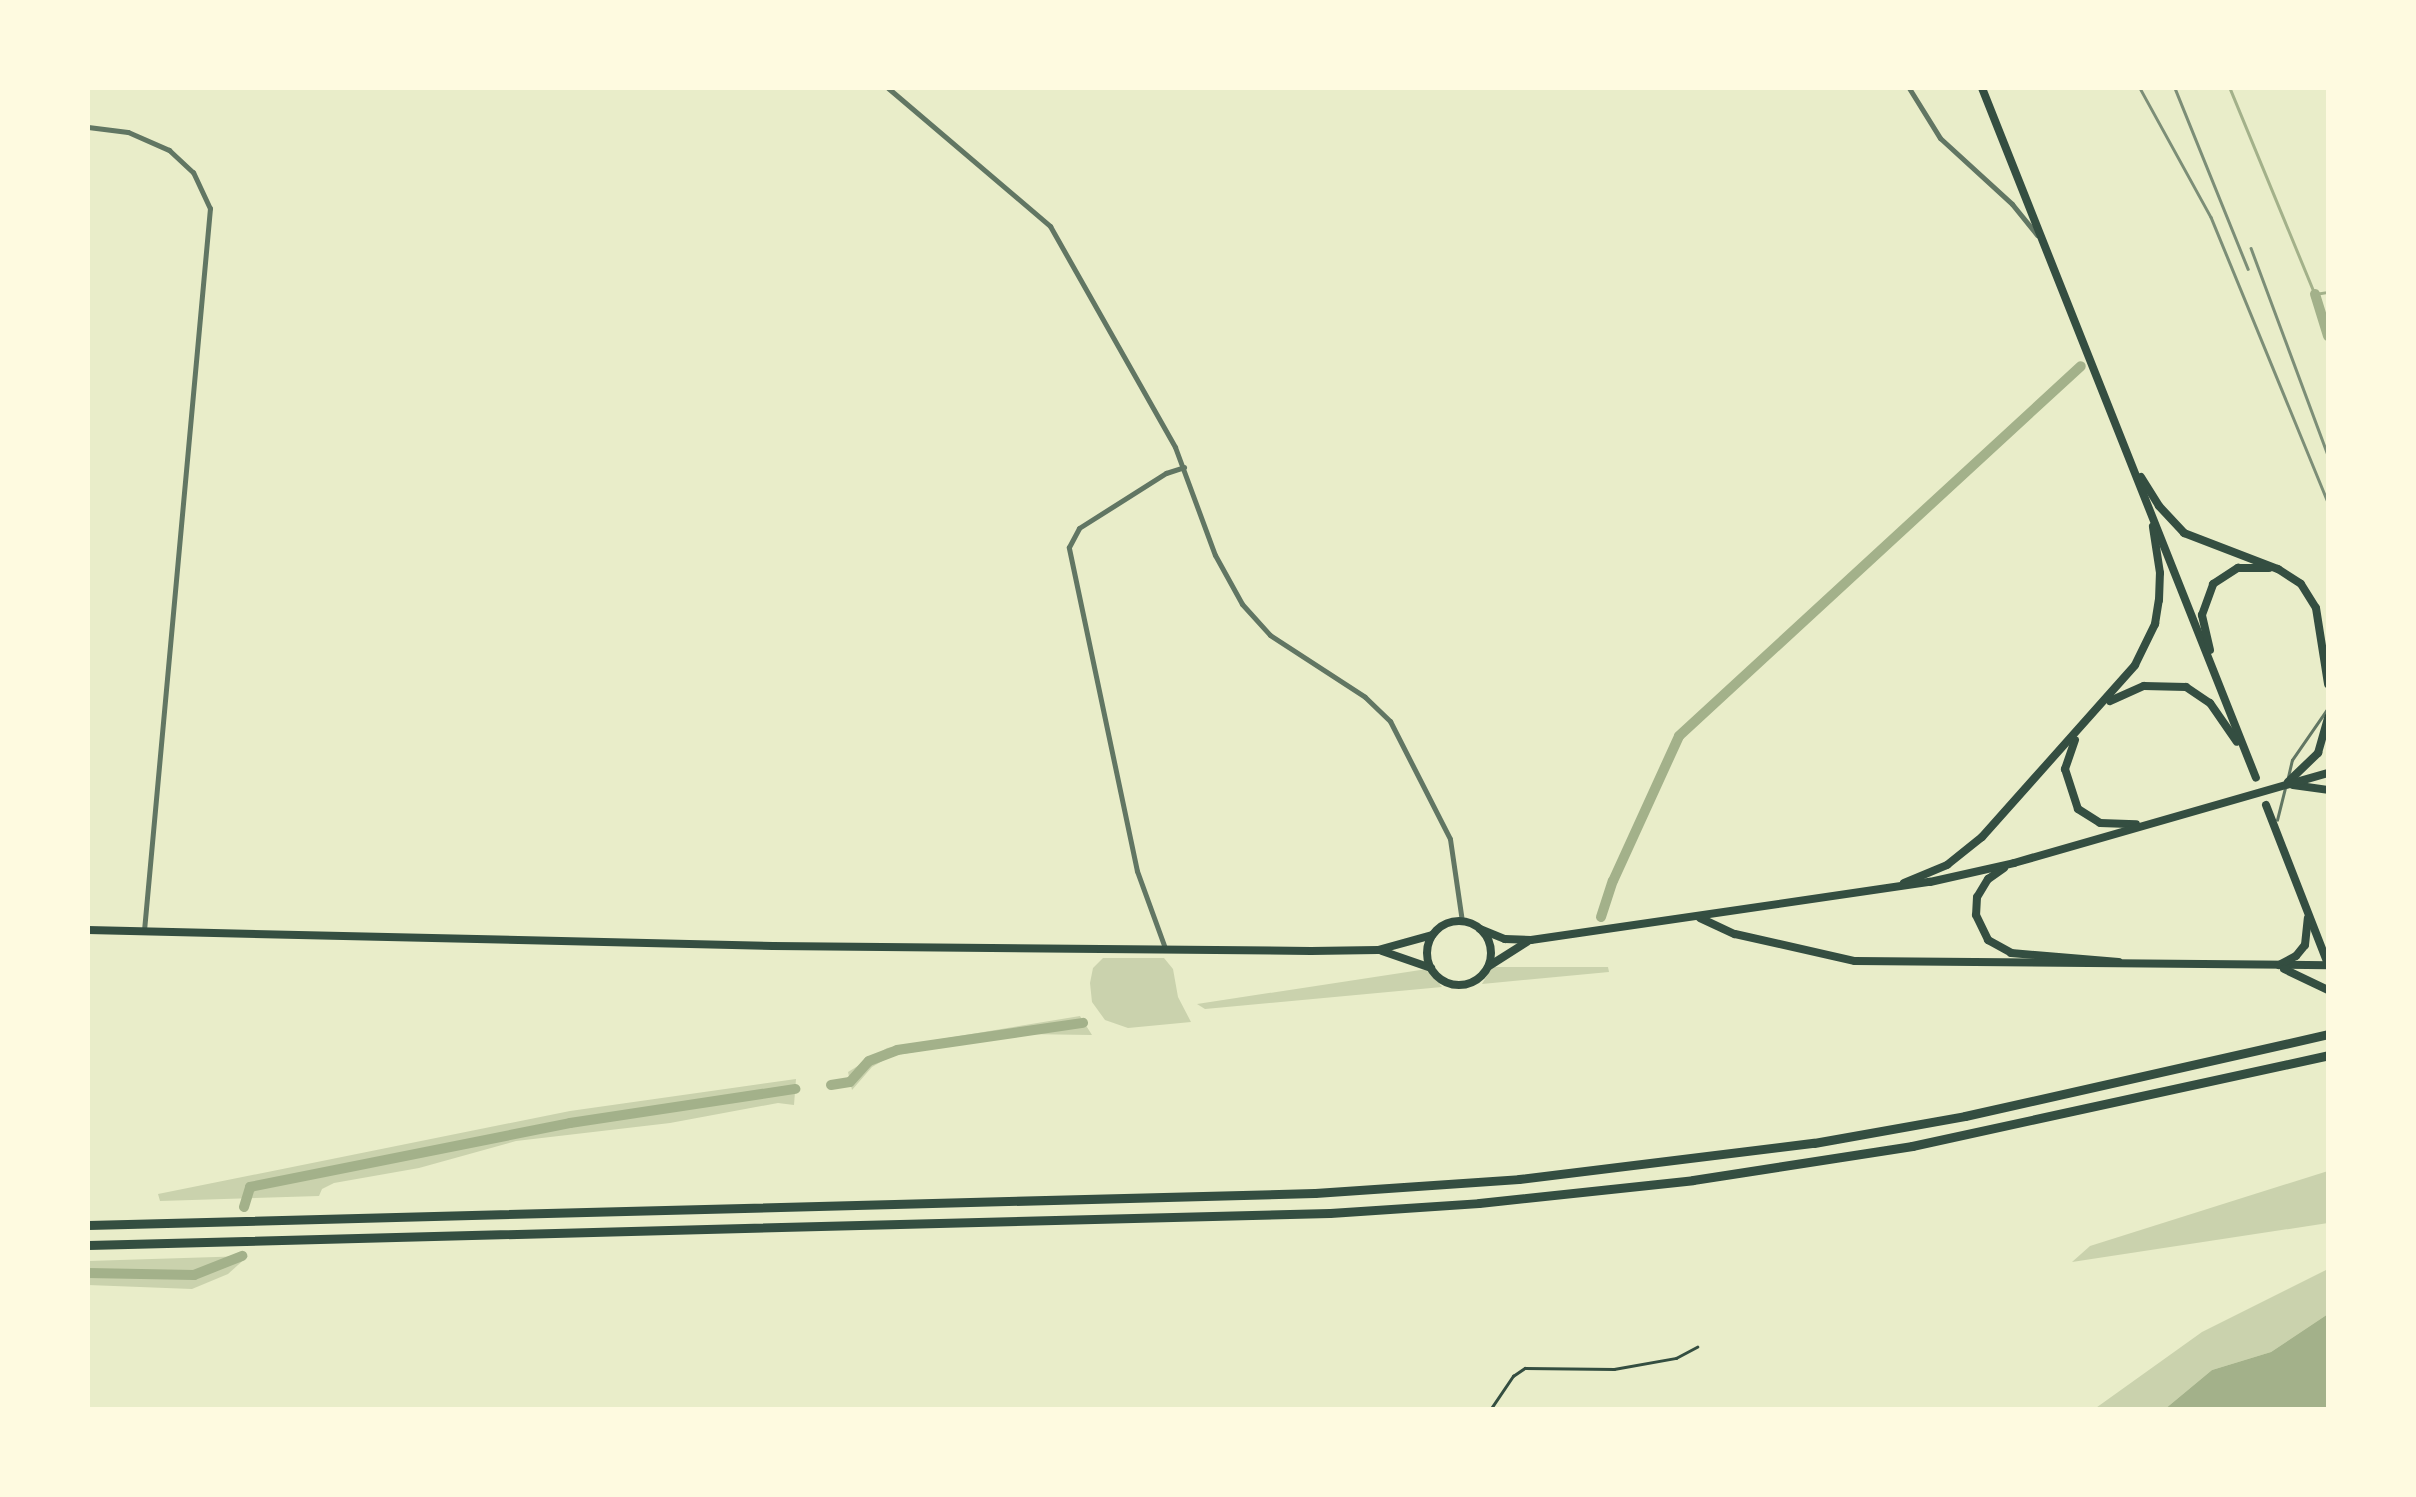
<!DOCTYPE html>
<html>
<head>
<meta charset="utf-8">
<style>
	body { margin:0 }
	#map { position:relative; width:2416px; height:1497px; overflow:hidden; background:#e9edc9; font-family:"Open Sans",sans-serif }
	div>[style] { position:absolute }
	.green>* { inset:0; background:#cad2ad }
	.water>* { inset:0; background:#a3b18a }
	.stream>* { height:2.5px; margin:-1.25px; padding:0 1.25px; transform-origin:1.25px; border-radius:1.25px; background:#a3b18a }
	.canal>* { height:10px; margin:-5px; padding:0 5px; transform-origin:5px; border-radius:5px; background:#a3b18a }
	.path>* { height:2.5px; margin:-1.25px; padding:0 1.25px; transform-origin:1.25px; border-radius:1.25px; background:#344e41 }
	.service>* { height:2.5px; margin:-1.25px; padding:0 1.25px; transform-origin:1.25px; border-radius:1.25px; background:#617663 }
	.minor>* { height:5px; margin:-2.5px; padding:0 2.5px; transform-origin:2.5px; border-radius:2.5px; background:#617663 }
	.primary>* { height:8px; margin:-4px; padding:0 4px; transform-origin:4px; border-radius:4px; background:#344e41 }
	.primary>.ring { margin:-4px; padding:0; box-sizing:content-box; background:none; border:8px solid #344e41; border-radius:50% }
	.motorway>* { height:9px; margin:-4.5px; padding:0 4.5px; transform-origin:4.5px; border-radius:4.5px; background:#344e41 }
	.rail>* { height:2.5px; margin:-1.25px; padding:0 1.25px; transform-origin:1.25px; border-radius:1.25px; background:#7c8e77 }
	span { translate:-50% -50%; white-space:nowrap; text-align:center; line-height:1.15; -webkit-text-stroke:8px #fefae0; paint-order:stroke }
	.frame { position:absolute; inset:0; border:90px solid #fefae0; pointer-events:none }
</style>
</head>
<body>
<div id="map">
	<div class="green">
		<i style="clip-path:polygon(1103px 958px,1164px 958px,1173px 969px,1178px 997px,1191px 1022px,1128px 1028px,1105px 1020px,1092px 1002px,1090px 983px,1093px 968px)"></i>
		<i style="clip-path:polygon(1492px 967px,1608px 967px,1609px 972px,1482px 984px)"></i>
		<i style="clip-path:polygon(1427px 969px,1442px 987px,1205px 1009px,1197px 1004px)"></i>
		<i style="clip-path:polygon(1080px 1016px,1092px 1035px,1023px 1034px,891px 1056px,872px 1067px,852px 1090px,848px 1072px,887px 1048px)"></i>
		<i style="clip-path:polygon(796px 1079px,794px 1105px,778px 1103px,670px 1123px,516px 1141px,419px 1168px,334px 1183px,322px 1189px,319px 1196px,160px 1201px,158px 1194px,570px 1111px)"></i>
		<i style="clip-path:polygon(2328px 1171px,2328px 1223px,2072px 1262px,2090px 1246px)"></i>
		<i style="clip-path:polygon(248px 1256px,228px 1274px,192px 1289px,88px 1285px,88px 1261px)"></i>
		<i style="clip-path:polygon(2328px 1269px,2328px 1314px,2271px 1352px,2212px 1370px,2165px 1409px,2093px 1410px,2202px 1332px)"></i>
	</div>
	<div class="water">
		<i style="clip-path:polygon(2328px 1314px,2328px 1409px,2165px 1409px,2212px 1370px,2271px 1352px)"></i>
	</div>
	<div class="stream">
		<i style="left:2230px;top:88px;width:223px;rotate:67.6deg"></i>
		<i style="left:2315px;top:294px;width:13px;rotate:-9deg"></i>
	</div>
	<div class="canal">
		<i style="left:2315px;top:294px;width:44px;rotate:72.8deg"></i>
		<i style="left:1601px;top:917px;width:38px;rotate:-72deg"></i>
		<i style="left:1613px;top:881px;width:159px;rotate:-65.5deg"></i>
		<i style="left:1679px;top:736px;width:546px;rotate:-42.63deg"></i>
		<i style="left:831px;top:1085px;width:19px;rotate:-9deg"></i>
		<i style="left:850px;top:1082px;width:28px;rotate:-48deg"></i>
		<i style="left:869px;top:1061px;width:30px;rotate:-21deg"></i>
		<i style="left:897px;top:1050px;width:188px;rotate:-8.3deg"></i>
		<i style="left:244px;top:1207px;width:21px;rotate:-73deg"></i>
		<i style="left:250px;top:1187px;width:326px;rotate:-11.3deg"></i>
		<i style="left:570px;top:1123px;width:228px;rotate:-8.6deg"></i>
		<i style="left:88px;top:1273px;width:106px;rotate:1.1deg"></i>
		<i style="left:194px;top:1275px;width:52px;rotate:-21.6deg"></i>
	</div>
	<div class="path">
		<i style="left:1490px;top:1410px;width:41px;rotate:-55.9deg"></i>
		<i style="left:1513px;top:1376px;width:14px;rotate:-34deg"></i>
		<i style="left:1525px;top:1368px;width:89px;rotate:0.6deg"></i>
		<i style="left:1614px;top:1369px;width:63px;rotate:-10.1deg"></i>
		<i style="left:1676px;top:1358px;width:24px;rotate:-28deg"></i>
	</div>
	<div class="service">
		<i style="left:2288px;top:777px;width:17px;rotate:-77deg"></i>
		<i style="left:2292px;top:760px;width:63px;rotate:-55.3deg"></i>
		<i style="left:2277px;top:820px;width:32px;rotate:-76deg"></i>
	</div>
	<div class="minor">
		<i style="left:888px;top:88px;width:213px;rotate:40.4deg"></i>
		<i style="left:1050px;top:226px;width:254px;rotate:60.5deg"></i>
		<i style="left:1175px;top:447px;width:115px;rotate:69.7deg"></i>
		<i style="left:1215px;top:555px;width:56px;rotate:61.1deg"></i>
		<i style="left:1242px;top:604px;width:42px;rotate:47.9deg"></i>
		<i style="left:1270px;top:635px;width:113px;rotate:33.1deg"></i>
		<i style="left:1365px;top:697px;width:35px;rotate:44deg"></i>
		<i style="left:1390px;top:721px;width:132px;rotate:63deg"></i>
		<i style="left:1450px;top:839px;width:83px;rotate:81.7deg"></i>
		<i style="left:1909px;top:88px;width:59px;rotate:58.2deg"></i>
		<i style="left:1940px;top:138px;width:98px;rotate:42.5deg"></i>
		<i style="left:2012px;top:204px;width:40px;rotate:51deg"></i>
		<i style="left:88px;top:127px;width:40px;rotate:7.1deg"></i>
		<i style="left:128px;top:132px;width:45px;rotate:23.7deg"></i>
		<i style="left:169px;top:150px;width:33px;rotate:43deg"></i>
		<i style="left:193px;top:172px;width:40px;rotate:65deg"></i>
		<i style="left:210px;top:208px;width:726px;rotate:95.22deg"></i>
		<i style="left:1165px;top:948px;width:82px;rotate:-110deg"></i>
		<i style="left:1137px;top:871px;width:331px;rotate:-101.9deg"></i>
		<i style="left:1069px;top:547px;width:21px;rotate:-62deg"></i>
		<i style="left:1079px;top:528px;width:103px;rotate:-32.3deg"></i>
		<i style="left:1166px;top:473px;width:19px;rotate:-18deg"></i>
	</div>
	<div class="primary">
		<i style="left:1982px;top:88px;width:742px;rotate:68.34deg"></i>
		<i style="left:2141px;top:477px;width:34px;rotate:58deg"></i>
		<i style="left:2159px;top:506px;width:37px;rotate:47deg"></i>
		<i style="left:2184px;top:533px;width:101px;rotate:21deg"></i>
		<i style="left:2278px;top:569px;width:27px;rotate:33deg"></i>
		<i style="left:2301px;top:584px;width:28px;rotate:58deg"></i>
		<i style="left:2316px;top:608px;width:77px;rotate:81deg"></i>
		<i style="left:2210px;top:650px;width:36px;rotate:-103deg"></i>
		<i style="left:2202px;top:615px;width:33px;rotate:-70deg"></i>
		<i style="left:2213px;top:584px;width:30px;rotate:-33deg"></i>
		<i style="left:2238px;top:568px;width:31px"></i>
		<i style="left:2110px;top:701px;width:37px;rotate:-24deg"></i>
		<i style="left:2144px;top:686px;width:42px;rotate:1.4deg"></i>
		<i style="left:2186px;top:687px;width:29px;rotate:34deg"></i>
		<i style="left:2210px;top:703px;width:47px;rotate:55.3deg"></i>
		<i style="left:2075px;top:740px;width:31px;rotate:109deg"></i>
		<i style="left:2065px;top:769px;width:42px;rotate:72deg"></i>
		<i style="left:2078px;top:809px;width:26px;rotate:32deg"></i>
		<i style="left:2100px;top:823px;width:36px;rotate:2deg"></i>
		<i style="left:2288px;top:782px;width:42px;rotate:-44deg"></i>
		<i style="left:2318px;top:753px;width:37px;rotate:-74deg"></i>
		<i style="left:2293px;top:785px;width:35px;rotate:8deg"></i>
		<i style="left:2266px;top:805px;width:171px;rotate:68.7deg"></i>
		<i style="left:2004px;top:868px;width:19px;rotate:145deg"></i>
		<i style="left:1988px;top:879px;width:21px;rotate:121deg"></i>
		<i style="left:1977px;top:897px;width:18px;rotate:93deg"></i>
		<i style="left:1976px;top:915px;width:28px;rotate:64deg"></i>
		<i style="left:1988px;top:940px;width:26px;rotate:29deg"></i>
		<i style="left:2011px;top:953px;width:108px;rotate:4.8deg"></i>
		<i style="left:1904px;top:883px;width:47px;rotate:-22.7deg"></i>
		<i style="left:1947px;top:865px;width:45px;rotate:-38.7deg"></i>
		<i style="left:1982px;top:837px;width:230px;rotate:-48.3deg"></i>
		<i style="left:2135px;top:665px;width:46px;rotate:-64deg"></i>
		<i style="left:2155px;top:624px;width:24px;rotate:-81deg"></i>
		<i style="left:2159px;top:600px;width:27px;rotate:-88deg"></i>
		<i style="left:2160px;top:573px;width:47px;rotate:-98.7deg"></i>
		<i style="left:1700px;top:918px;width:38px;rotate:25deg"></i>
		<i style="left:1735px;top:934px;width:123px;rotate:12.7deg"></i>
		<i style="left:1855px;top:961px;width:473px;rotate:0.5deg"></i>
		<i class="ring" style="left:1427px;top:921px;width:56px;height:56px"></i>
		<i style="left:1480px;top:929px;width:27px;rotate:22deg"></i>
		<i style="left:1505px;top:939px;width:26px;rotate:2deg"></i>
		<i style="left:1531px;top:940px;width:403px;rotate:-8.3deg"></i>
		<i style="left:1930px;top:882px;width:86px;rotate:-12.7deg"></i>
		<i style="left:2014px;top:863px;width:327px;rotate:-16deg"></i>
		<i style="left:88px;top:930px;width:685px;rotate:1.34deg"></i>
		<i style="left:773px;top:946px;width:538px;rotate:0.53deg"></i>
		<i style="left:1311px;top:951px;width:67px;rotate:-0.9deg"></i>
		<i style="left:1378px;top:950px;width:56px;rotate:-15.5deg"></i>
		<i style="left:1382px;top:951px;width:52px;rotate:19.1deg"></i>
		<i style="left:2279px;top:965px;width:19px;rotate:-28deg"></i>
		<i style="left:2296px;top:956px;width:14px;rotate:-51deg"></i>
		<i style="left:2305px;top:945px;width:27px;rotate:-84deg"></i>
		<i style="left:1489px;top:966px;width:45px;rotate:-32.3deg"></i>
		<i style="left:2284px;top:969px;width:49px;rotate:25.5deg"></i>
	</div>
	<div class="motorway">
		<i style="left:88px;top:1225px;width:1227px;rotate:-1.49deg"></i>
		<i style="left:1315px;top:1193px;width:204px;rotate:-3.9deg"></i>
		<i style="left:1519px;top:1179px;width:297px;rotate:-7deg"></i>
		<i style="left:1814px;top:1143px;width:153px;rotate:-10.1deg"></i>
		<i style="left:1965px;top:1116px;width:372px;rotate:-12.7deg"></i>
		<i style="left:88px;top:1245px;width:1242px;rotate:-1.48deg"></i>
		<i style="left:1330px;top:1213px;width:149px;rotate:-3.8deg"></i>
		<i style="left:1479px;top:1203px;width:215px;rotate:-6.1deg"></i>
		<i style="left:1693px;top:1180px;width:222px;rotate:-8.8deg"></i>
		<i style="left:1912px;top:1146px;width:426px;rotate:-12.3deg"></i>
	</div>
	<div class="rail">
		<i style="left:2140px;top:88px;width:147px;rotate:61.2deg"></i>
		<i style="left:2211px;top:217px;width:308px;rotate:67.7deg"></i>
		<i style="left:2175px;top:88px;width:195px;rotate:68deg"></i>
		<i style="left:2251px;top:248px;width:221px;rotate:69.6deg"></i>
	</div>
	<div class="frame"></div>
</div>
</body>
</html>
